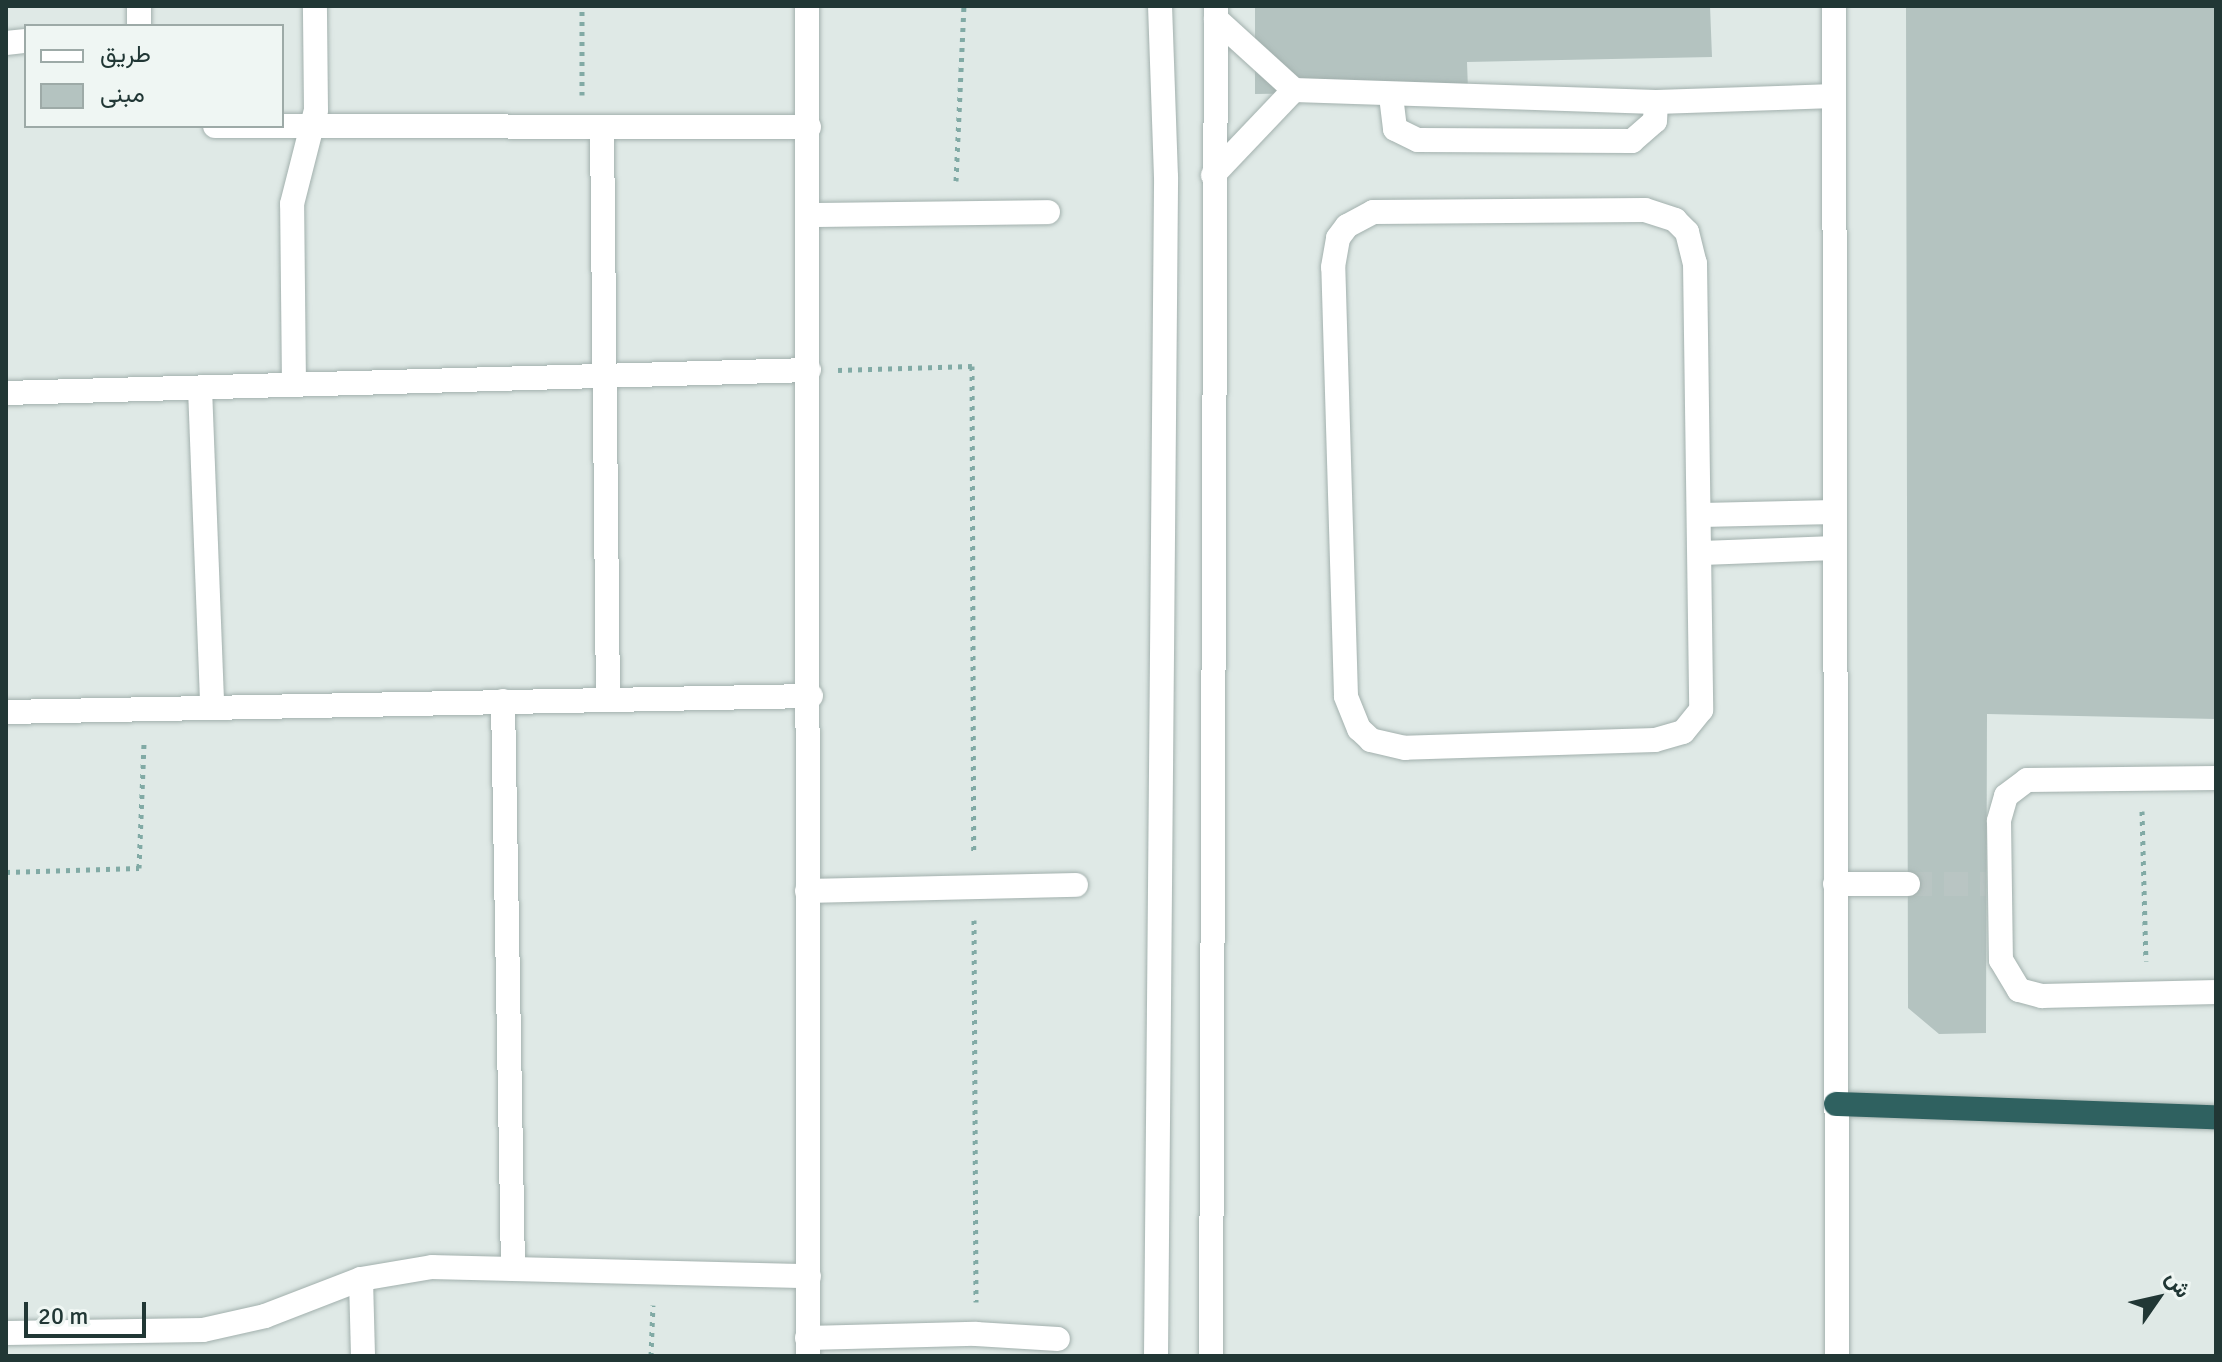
<!DOCTYPE html>
<html>
<head>
<meta charset="utf-8">
<style>
	body { margin:0 }
	#map { position:relative; width:2222px; height:1362px; overflow:hidden; background:#dfe9e6; font-family:Signika,Vazirmatn,sans-serif }
	div>[style] { position:absolute }
	.building>* { inset:0; background:#b4c3c0 }
	.minor-tunnel>* { height:24px; margin-top:-12px; transform-origin:0; background:repeating-linear-gradient(90deg,#b9c5c3 0 24px,transparent 0 36px) }
	.path>* { height:5px; margin-top:-2.5px; transform-origin:0; background:repeating-linear-gradient(90deg,#81aaa5 0 4px,transparent 0 10px) }
	.roads { filter:drop-shadow(0 0 2px #a2b0ad) drop-shadow(0 0 2px #a2b0ad) }
	.minor>* { height:24px; margin:-12px; padding:0 12px; transform-origin:12px; border-radius:12px; background:#fff }
	.highway>* { height:24px; margin:-12px; padding:0 12px; transform-origin:12px; border-radius:12px; background:#2f6160 }
	span { translate:-50% -50%; white-space:nowrap; text-align:center; line-height:1.15; -webkit-text-stroke:8px #eff6f3; paint-order:stroke }
	.frame { position:absolute; inset:0; border:8px solid #213735; pointer-events:none }
	.legend { position:absolute; left:24px; top:24px; width:260px; height:104px; box-sizing:border-box; background:#eff6f3; border:2px solid #9daaa7; margin:0; padding:10px 14px; list-style:none; font-size:24px; color:#213735 }
	.legend li { display:flex; align-items:center; gap:16px; height:40px }
	.legend b { width:40px; border:2px solid #9daaa7 }
	.north { position:absolute; left:2118px; top:1258px; width:80px; height:80px; -webkit-text-stroke:6px #eff6f3; paint-order:stroke; rotate:56deg; font-size:22px; font-weight:700; line-height:32px; text-align:center; color:#213735 }
	.north::after { content:''; display:block; margin:auto; width:28px; height:36px; background:#213735; clip-path:polygon(50% 0,100% 100%,50% 72%,0 100%) }
	.scale { position:absolute; left:24px; top:1302px; width:122px; height:36px; box-sizing:border-box; border:4px solid #213735; border-top:0; padding-left:10px; font-size:24px; line-height:28px; white-space:nowrap; color:#213735; -webkit-text-stroke:6px #eff6f3; paint-order:stroke }
</style>
</head>
<body>
<div id="map">
	<div class="building">
		<i style="clip-path:polygon(1255px 6px,1710px 6px,1712px 57px,1467px 62px,1468px 90px,1255px 94px)"></i>
		<i style="clip-path:polygon(1906px 6px,2216px 6px,2216px 719px,1987px 714px,1986px 1033px,1939px 1034px,1908px 1008px)"></i>
	</div>
	<div class="minor-tunnel">
		<i style="left:1908px;top:884px;width:78px"></i>
	</div>
	<div class="path">
		<i style="left:582px;top:95px;width:89px;rotate:-90deg"></i>
		<i style="left:956px;top:181px;width:175px;rotate:-87.4deg"></i>
		<i style="left:838px;top:370px;width:134px;rotate:-1.7deg"></i>
		<i style="left:972px;top:366px;width:488px;rotate:89.8deg"></i>
		<i style="left:2142px;top:811px;width:150px;rotate:88.5deg"></i>
		<i style="left:6px;top:872px;width:133px;rotate:-1.7deg"></i>
		<i style="left:139px;top:868px;width:126px;rotate:-87.7deg"></i>
		<i style="left:974px;top:920px;width:382px;rotate:89.7deg"></i>
		<i style="left:651px;top:1356px;width:51px;rotate:-87.8deg"></i>
	</div>
	<div class="roads">
		<div class="minor">
			<i style="left:807px;top:6px;width:1350px;rotate:89.96deg"></i>
			<i style="left:1834px;top:6px;width:1350px;rotate:89.87deg"></i>
			<i style="left:1216px;top:19px;width:105px;rotate:42.3deg"></i>
			<i style="left:1294px;top:90px;width:362px;rotate:1.9deg"></i>
			<i style="left:1656px;top:102px;width:178px;rotate:-1.9deg"></i>
			<i style="left:139px;top:26px;width:20px;rotate:-90deg"></i>
			<i style="left:6px;top:43px;width:20px;rotate:-6deg"></i>
			<i style="left:1391px;top:96px;width:33px;rotate:83deg"></i>
			<i style="left:1395px;top:129px;width:25px;rotate:26deg"></i>
			<i style="left:1418px;top:140px;width:214px;rotate:0.3deg"></i>
			<i style="left:1632px;top:141px;width:30px;rotate:-41deg"></i>
			<i style="left:1655px;top:121px;width:19px;rotate:-87deg"></i>
			<i style="left:215px;top:126px;width:594px;rotate:0.1deg"></i>
			<i style="left:602px;top:128px;width:571px;rotate:89.4deg"></i>
			<i style="left:1213px;top:175px;width:117px;rotate:-46.4deg"></i>
			<i style="left:1645px;top:210px;width:32px;rotate:18deg"></i>
			<i style="left:1675px;top:220px;width:17px;rotate:45deg"></i>
			<i style="left:1687px;top:232px;width:32px;rotate:76deg"></i>
			<i style="left:1695px;top:263px;width:447px;rotate:89.2deg"></i>
			<i style="left:1701px;top:710px;width:28px;rotate:129deg"></i>
			<i style="left:1683px;top:732px;width:29px;rotate:164deg"></i>
			<i style="left:1655px;top:740px;width:250px;rotate:178.2deg"></i>
			<i style="left:1405px;top:748px;width:35px;rotate:-167deg"></i>
			<i style="left:1371px;top:740px;width:16px;rotate:-137deg"></i>
			<i style="left:1359px;top:729px;width:35px;rotate:-112deg"></i>
			<i style="left:1346px;top:696px;width:429px;rotate:-91.7deg"></i>
			<i style="left:1333px;top:267px;width:29px;rotate:-80deg"></i>
			<i style="left:1338px;top:238px;width:15px;rotate:-53deg"></i>
			<i style="left:1347px;top:226px;width:30px;rotate:-28deg"></i>
			<i style="left:1373px;top:212px;width:272px;rotate:-0.4deg"></i>
			<i style="left:808px;top:215px;width:240px;rotate:-0.7deg"></i>
			<i style="left:294px;top:385px;width:181px;rotate:-90.6deg"></i>
			<i style="left:292px;top:204px;width:97px;rotate:-75.7deg"></i>
			<i style="left:316px;top:110px;width:104px;rotate:-90.6deg"></i>
			<i style="left:200px;top:388px;width:319px;rotate:87.8deg"></i>
			<i style="left:6px;top:393px;width:803px;rotate:-1.64deg"></i>
			<i style="left:1701px;top:515px;width:134px;rotate:-1.3deg"></i>
			<i style="left:1702px;top:553px;width:133px;rotate:-2.2deg"></i>
			<i style="left:503px;top:701px;width:568px;rotate:88.99deg"></i>
			<i style="left:6px;top:712px;width:805px;rotate:-1.14deg"></i>
			<i style="left:2216px;top:778px;width:189px;rotate:179.4deg"></i>
			<i style="left:2027px;top:780px;width:26px;rotate:143deg"></i>
			<i style="left:2006px;top:796px;width:26px;rotate:106deg"></i>
			<i style="left:1999px;top:821px;width:139px;rotate:89.2deg"></i>
			<i style="left:2001px;top:960px;width:35px;rotate:59deg"></i>
			<i style="left:2019px;top:990px;width:24px;rotate:15deg"></i>
			<i style="left:2042px;top:996px;width:174px;rotate:-1.3deg"></i>
			<i style="left:1835px;top:884px;width:73px"></i>
			<i style="left:807px;top:891px;width:269px;rotate:-1.3deg"></i>
			<i style="left:361px;top:1279px;width:77px;rotate:88.5deg"></i>
			<i style="left:6px;top:1333px;width:197px;rotate:-0.9deg"></i>
			<i style="left:203px;top:1330px;width:64px;rotate:-12.7deg"></i>
			<i style="left:265px;top:1316px;width:103px;rotate:-21.1deg"></i>
			<i style="left:361px;top:1279px;width:72px;rotate:-9.6deg"></i>
			<i style="left:432px;top:1267px;width:377px;rotate:1.4deg"></i>
			<i style="left:807px;top:1338px;width:169px;rotate:-1.4deg"></i>
			<i style="left:976px;top:1334px;width:82px;rotate:3.5deg"></i>
			<i style="left:1156px;top:1356px;width:1179px;rotate:-89.51deg"></i>
			<i style="left:1166px;top:177px;width:171px;rotate:-92deg"></i>
			<i style="left:1211px;top:1356px;width:1350px;rotate:-89.79deg"></i>
		</div>
		<div class="highway">
			<i style="left:1836px;top:1104px;width:380px;rotate:2deg"></i>
		</div>
	</div>
	<div class="frame"></div>
	<ul class="legend">
	<li><b style="height:10px;background:#fff"></b>طريق</li>
	<li><b style="height:22px;background:#b4c3c0"></b>مبنى</li>
	</ul>
	<div class="north">ش</div>
	<div class="scale">20 m</div>
</div>
</body>
</html>
